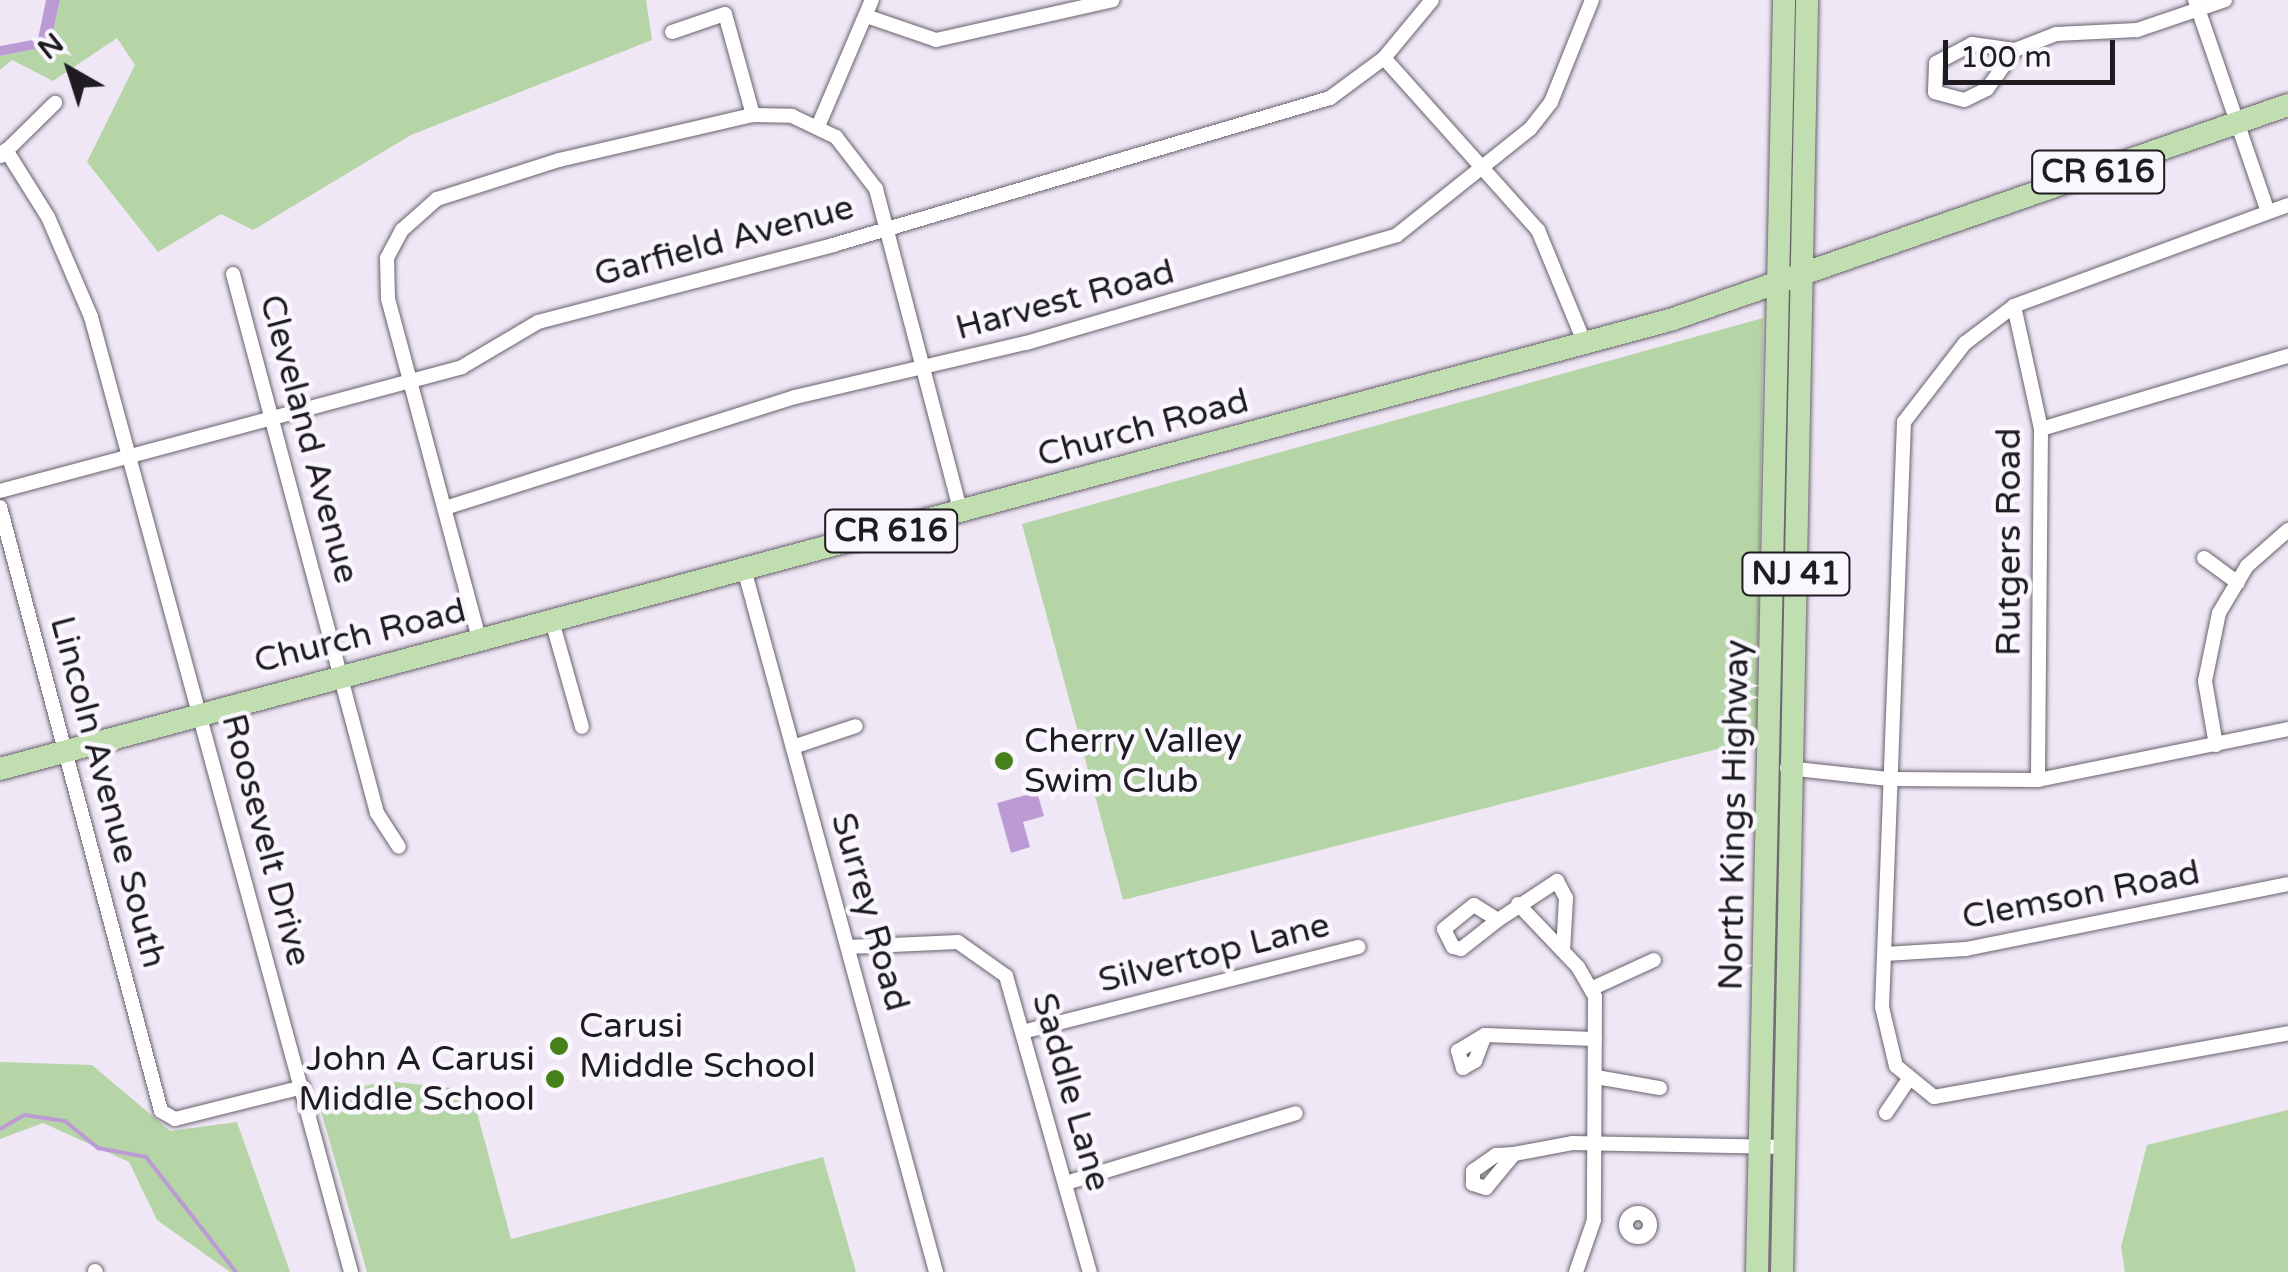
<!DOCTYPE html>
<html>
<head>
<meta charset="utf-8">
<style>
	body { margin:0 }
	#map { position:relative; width:2288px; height:1272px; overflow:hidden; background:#efe7f5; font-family:"Varela Round",sans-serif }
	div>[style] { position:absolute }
	.green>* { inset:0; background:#b6d5a6 }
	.water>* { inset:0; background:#bc9bd5 }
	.stream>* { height:4px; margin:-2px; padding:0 2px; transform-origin:2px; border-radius:2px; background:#bc9bd5 }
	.roads { filter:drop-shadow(0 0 2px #68616d) drop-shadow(0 0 2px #68616d) }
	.minor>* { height:14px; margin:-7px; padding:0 7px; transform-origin:7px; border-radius:7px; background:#fff }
	.minor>.ring { margin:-7px; padding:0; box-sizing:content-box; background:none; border:14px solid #fff; border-radius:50% }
	.primary>* { height:22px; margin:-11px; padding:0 11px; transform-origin:11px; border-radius:11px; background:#c0deb0 }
	.dots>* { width:28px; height:28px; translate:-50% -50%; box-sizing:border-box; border:5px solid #faf6fe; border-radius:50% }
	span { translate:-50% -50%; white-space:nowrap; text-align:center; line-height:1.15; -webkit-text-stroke:9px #faf6fe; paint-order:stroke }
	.shield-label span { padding:2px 8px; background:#faf6fe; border:2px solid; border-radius:8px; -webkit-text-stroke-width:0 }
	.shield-label { font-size:32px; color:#1e1c21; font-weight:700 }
	.street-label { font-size:35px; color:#1e1c21 }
	.poi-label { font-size:35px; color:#1e1c21 }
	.left { translate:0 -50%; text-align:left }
	.right { translate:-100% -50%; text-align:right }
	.north { position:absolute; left:20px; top:20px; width:100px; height:100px; -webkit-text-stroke:8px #faf6fe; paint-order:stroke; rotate:321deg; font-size:28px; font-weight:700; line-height:40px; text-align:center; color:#1e1c21 }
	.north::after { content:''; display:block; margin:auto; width:35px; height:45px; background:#1e1c21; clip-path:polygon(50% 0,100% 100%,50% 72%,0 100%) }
	.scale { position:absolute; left:1943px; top:40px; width:172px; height:45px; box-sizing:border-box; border:5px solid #1e1c21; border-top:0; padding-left:12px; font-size:30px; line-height:35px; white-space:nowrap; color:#1e1c21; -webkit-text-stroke:8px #faf6fe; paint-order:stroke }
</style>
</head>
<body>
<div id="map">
	<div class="green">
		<i style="clip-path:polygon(60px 0,646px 0,652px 40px,411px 135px,253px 230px,221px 214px,158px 252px,87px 162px,135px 65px,117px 38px,53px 81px,12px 60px,0 70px,0 56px,50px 46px)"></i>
		<i style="clip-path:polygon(1763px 318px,1757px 739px,1123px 900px,1022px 524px)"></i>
		<i style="clip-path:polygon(0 1062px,92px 1065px,170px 1131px,237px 1122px,290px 1272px,230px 1272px,157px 1220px,129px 1162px,43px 1123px,0 1139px)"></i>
		<i style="clip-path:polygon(386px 1081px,471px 1090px,511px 1239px,823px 1157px,856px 1272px,367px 1272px,317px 1097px)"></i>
		<i style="clip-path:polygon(2288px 1110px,2288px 1272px,2125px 1272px,2121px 1247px,2147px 1145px)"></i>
	</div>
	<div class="water">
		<i style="clip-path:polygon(46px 0,60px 0,50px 46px,0 56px,0 46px,38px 39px)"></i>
		<i style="clip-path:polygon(1037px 792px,1044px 816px,1023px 822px,1030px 847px,1011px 853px,997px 803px)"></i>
	</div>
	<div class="stream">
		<i style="left:0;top:1129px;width:28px;rotate:-30deg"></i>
		<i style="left:24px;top:1115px;width:41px;rotate:8.3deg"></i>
		<i style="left:65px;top:1121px;width:43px;rotate:39.3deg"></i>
		<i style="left:98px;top:1148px;width:49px;rotate:10.6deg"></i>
		<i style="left:146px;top:1157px;width:146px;rotate:52deg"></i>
	</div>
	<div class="roads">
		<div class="minor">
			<i style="left:2195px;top:0;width:224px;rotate:71deg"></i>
			<i style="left:869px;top:17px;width:71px;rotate:18.9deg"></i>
			<i style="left:936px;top:40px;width:181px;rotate:-12.7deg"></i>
			<i style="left:672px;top:32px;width:56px;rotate:-18.8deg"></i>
			<i style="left:725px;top:14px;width:105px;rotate:74.5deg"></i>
			<i style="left:2015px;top:50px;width:48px;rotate:125.7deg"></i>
			<i style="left:1987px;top:89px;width:25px;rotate:154deg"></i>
			<i style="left:1964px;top:100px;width:30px;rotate:-165deg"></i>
			<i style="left:1935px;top:92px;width:29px;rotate:-88deg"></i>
			<i style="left:1936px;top:63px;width:41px;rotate:-27.8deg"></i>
			<i style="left:1972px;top:44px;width:43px;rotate:7.9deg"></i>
			<i style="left:2015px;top:50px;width:44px;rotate:-21.3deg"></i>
			<i style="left:2056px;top:34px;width:81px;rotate:-2.8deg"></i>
			<i style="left:2137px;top:30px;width:93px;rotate:-18.8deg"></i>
			<i style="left:1384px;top:58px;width:231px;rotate:48.2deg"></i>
			<i style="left:1538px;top:230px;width:123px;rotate:67.6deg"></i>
			<i style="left:819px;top:124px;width:135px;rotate:-66.9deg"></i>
			<i style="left:6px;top:150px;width:79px;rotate:57.9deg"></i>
			<i style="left:48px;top:217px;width:109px;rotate:66.7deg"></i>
			<i style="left:91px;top:317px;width:990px;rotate:74.77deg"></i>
			<i style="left:1px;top:156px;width:76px;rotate:-44.5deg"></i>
			<i style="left:2288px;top:205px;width:292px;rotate:159.8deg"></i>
			<i style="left:2014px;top:306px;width:61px;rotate:142.9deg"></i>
			<i style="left:1965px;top:343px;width:100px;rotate:127.7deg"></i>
			<i style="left:1904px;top:422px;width:585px;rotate:92.15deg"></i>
			<i style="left:1882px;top:1007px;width:61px;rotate:76.7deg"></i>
			<i style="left:1896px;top:1066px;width:49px;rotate:39.2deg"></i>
			<i style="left:1934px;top:1097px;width:360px;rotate:-10.2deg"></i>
			<i style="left:233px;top:274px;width:558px;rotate:75.04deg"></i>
			<i style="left:377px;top:813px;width:40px;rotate:57.1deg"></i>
			<i style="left:2014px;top:306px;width:126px;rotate:77.6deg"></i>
			<i style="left:2041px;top:429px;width:351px;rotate:90.5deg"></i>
			<i style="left:2041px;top:429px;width:258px;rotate:-16.5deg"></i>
			<i style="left:0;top:491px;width:478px;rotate:-15deg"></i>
			<i style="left:462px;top:367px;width:88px;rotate:-30.6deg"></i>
			<i style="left:538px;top:322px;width:305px;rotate:-14.6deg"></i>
			<i style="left:833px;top:245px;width:518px;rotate:-16.48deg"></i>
			<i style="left:1330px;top:98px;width:67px;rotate:-36.5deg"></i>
			<i style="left:1384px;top:58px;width:75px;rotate:-50.4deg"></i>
			<i style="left:0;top:507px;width:625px;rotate:75.07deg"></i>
			<i style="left:161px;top:1111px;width:16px;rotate:30deg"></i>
			<i style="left:175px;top:1119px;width:132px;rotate:-14deg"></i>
			<i style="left:445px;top:508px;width:367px;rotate:-17.6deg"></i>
			<i style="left:795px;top:397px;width:237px;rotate:-13.2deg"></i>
			<i style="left:1026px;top:343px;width:386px;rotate:-16.2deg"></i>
			<i style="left:1397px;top:235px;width:170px;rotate:-38.6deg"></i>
			<i style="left:1530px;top:129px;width:34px;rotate:-52deg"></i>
			<i style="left:1551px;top:102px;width:110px;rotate:-68.1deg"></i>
			<i style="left:2204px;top:558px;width:42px;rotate:36.3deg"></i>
			<i style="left:744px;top:569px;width:729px;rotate:74.72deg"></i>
			<i style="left:552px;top:621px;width:110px;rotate:74.2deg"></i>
			<i style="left:480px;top:642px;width:355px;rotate:-105deg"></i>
			<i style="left:388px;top:299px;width:41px;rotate:-91.4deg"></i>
			<i style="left:387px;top:258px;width:32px;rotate:-62deg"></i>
			<i style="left:402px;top:230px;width:47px;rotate:-41.5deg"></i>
			<i style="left:437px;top:199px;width:128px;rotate:-17.7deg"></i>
			<i style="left:559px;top:160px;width:199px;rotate:-13.1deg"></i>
			<i style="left:753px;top:115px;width:39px;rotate:1deg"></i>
			<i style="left:792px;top:116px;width:49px;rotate:25.5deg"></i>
			<i style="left:836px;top:137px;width:66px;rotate:52.4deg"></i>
			<i style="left:876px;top:189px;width:335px;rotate:75.3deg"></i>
			<i style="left:2216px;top:745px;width:65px;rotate:-99.8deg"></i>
			<i style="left:2205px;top:681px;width:69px;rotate:-78.4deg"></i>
			<i style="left:2219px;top:613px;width:55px;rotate:-59.2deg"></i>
			<i style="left:2247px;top:566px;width:55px;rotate:-41.3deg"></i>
			<i style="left:793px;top:747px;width:66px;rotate:-18.4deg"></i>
			<i style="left:1787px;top:768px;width:102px;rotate:6.2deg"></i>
			<i style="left:1888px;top:779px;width:150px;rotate:0.4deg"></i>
			<i style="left:2038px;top:780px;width:255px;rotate:-11.5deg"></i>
			<i style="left:1518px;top:904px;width:87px;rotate:46.4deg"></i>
			<i style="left:1578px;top:967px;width:34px;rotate:60deg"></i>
			<i style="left:1595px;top:997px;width:223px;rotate:90.3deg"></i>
			<i style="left:1594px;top:1220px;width:55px;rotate:109.1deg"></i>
			<i style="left:1474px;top:905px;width:28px;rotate:32deg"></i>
			<i style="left:1498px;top:920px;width:47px;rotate:141.9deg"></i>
			<i style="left:1461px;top:949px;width:8px;rotate:-166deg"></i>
			<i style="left:1453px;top:947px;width:20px;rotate:-117deg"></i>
			<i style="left:1444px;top:929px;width:38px;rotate:-39deg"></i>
			<i style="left:1498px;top:920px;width:71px;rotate:-33.5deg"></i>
			<i style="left:1557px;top:881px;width:19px;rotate:62deg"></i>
			<i style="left:1566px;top:898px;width:53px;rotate:93.2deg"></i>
			<i style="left:848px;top:947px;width:110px;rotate:-2.6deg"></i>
			<i style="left:958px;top:942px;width:59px;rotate:35.3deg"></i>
			<i style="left:1006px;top:976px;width:308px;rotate:74.2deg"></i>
			<i style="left:1885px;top:954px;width:81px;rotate:-3.5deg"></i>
			<i style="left:1966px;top:949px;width:328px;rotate:-11.4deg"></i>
			<i style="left:1593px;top:988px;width:67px;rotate:-24.7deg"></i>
			<i style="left:1026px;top:1031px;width:343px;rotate:-14.2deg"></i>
			<i style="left:1485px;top:1035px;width:110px;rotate:2.1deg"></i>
			<i style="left:1485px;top:1035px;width:28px;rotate:111deg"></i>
			<i style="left:1475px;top:1061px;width:14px;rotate:150deg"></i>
			<i style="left:1463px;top:1068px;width:18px;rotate:-106deg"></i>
			<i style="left:1458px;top:1051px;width:31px;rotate:-31deg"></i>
			<i style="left:1596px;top:1077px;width:65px;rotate:9.8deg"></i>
			<i style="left:1886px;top:1113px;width:40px;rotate:-56deg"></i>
			<i style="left:1514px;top:1154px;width:59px;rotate:-10.7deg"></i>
			<i style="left:1572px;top:1143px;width:213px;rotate:1.1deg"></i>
			<i style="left:1514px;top:1154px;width:44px;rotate:129.5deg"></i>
			<i style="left:1486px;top:1188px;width:14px;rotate:-163deg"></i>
			<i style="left:1473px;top:1184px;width:13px;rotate:-90deg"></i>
			<i style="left:1473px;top:1171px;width:28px;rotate:-35deg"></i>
			<i style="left:1496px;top:1155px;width:18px;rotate:-3deg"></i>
			<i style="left:1066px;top:1183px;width:240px;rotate:-16.9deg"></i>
			<i class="ring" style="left:1626px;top:1213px;width:10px;height:10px"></i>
			<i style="left:95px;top:1271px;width:1px;rotate:45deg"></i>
		</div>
		<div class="primary">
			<i style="left:0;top:769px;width:1732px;rotate:-15.05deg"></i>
			<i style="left:1673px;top:319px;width:651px;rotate:-19.19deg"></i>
			<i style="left:1757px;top:1272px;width:1272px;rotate:-88.78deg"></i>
			<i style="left:1782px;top:1272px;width:1272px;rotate:-88.87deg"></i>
		</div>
	</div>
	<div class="dots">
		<i style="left:1004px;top:761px;background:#45801a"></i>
		<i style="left:559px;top:1046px;background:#45801a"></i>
		<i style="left:555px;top:1079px;background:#45801a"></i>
	</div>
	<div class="shield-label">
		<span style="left:2098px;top:172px">CR 616</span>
		<span style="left:891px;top:531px">CR 616</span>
		<span style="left:1796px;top:574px">NJ 41</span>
	</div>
	<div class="street-label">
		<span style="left:724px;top:241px;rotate:-15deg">Garfield Avenue</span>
		<span style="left:1065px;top:300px;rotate:-15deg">Harvest Road</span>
		<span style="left:1143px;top:428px;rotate:-15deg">Church Road</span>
		<span style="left:309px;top:439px;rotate:75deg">Cleveland Avenue</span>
		<span style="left:2009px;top:542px;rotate:-90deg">Rutgers Road</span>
		<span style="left:360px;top:636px;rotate:-14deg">Church Road</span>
		<span style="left:108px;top:792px;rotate:75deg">Lincoln Avenue South</span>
		<span style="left:1734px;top:815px;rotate:-89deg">North Kings Highway</span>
		<span style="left:266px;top:840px;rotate:75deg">Roosevelt Drive</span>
		<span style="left:2081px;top:895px;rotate:-11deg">Clemson Road</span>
		<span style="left:870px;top:912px;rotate:74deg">Surrey Road</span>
		<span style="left:1214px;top:953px;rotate:-14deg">Silvertop Lane</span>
		<span style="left:1071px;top:1092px;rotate:74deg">Saddle Lane</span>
	</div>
	<div class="poi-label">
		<span class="left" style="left:1024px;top:761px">Cherry Valley<br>Swim Club</span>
		<span class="left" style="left:579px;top:1046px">Carusi<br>Middle School</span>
		<span class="right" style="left:535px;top:1079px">John A Carusi<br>Middle School</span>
	</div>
	<div class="north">N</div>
	<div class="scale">100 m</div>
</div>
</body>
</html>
